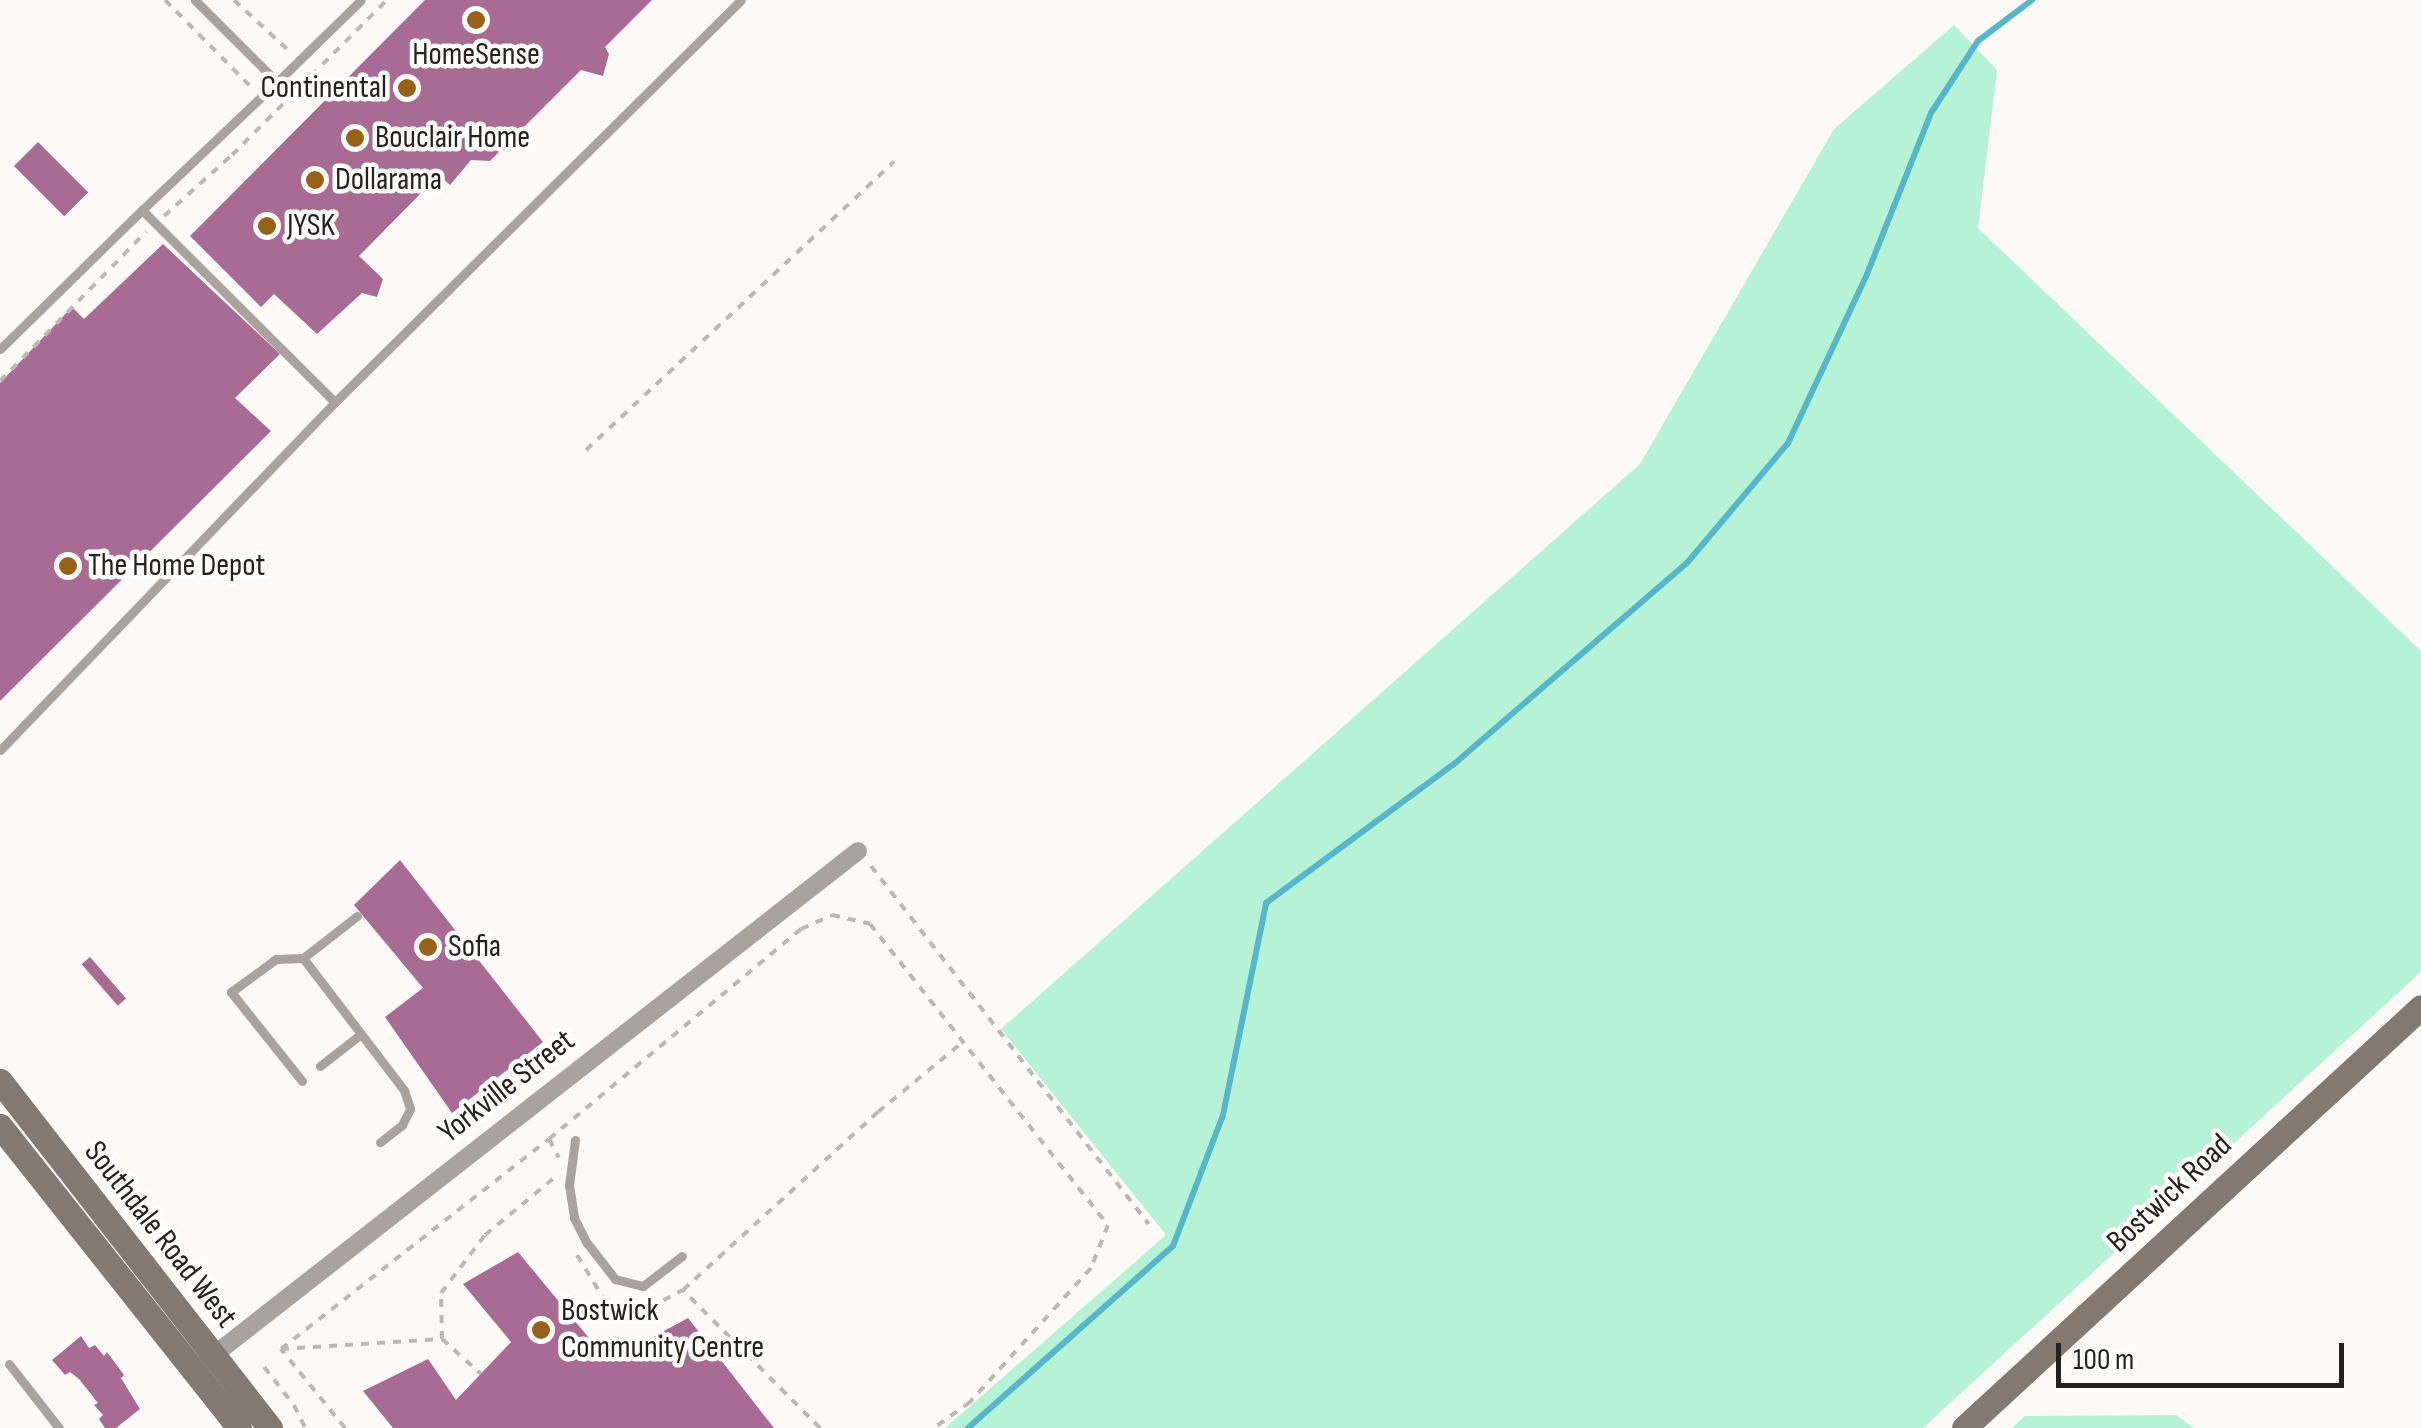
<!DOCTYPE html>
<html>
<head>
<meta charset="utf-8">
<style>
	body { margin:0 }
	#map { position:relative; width:2421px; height:1428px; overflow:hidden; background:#fdf9f7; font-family:"Sofia Sans Condensed",sans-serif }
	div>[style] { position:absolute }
	.green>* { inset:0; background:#b5f2d6 }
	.stream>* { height:6px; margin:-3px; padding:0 3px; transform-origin:3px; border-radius:3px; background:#56b7ca }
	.building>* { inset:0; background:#a86b93; transform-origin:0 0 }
	.path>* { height:4px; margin-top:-2px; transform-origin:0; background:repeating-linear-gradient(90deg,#bdb8b5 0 8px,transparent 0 16px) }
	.lane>* { height:9px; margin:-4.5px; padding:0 4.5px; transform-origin:4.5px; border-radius:4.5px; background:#aaa29c }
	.street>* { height:18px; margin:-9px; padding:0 9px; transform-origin:9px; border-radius:9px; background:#aaa29c }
	.secondary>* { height:25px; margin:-12.5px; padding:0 12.5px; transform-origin:12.5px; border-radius:12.5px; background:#837970 }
	.dots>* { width:28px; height:28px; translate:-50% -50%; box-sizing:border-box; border:5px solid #fff; border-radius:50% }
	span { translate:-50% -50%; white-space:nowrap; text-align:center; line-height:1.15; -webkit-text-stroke:9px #fff; paint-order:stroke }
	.poi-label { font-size:32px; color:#28201d }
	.right { translate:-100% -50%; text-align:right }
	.left { translate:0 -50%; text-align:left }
	.street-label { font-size:32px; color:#28201d }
	.scale { position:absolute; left:2056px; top:1343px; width:288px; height:45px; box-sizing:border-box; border:5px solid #28201d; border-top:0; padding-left:12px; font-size:30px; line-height:35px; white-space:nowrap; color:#28201d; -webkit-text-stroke:8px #fff; paint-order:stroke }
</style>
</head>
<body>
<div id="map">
	<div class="green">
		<i style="clip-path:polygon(1954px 25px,1997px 70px,1978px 228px,2421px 651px,2421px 972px,1923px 1428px,945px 1428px,1166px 1235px,1001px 1029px,1640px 464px,1834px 129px)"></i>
		<i style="clip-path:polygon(2176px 1415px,2194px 1428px,2012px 1428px,2025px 1416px)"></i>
	</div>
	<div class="stream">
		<i style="left:968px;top:1428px;width:274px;rotate:-41.6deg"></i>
		<i style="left:1173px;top:1246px;width:140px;rotate:-69.1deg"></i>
		<i style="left:1223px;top:1115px;width:216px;rotate:-78.5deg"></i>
		<i style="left:1266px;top:903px;width:234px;rotate:-36.5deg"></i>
		<i style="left:1454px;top:764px;width:308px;rotate:-40.8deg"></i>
		<i style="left:1687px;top:563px;width:157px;rotate:-49.9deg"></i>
		<i style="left:1788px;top:443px;width:187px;rotate:-64.9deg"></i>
		<i style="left:1867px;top:274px;width:173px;rotate:-68.3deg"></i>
		<i style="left:1931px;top:113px;width:86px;rotate:-56.9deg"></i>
		<i style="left:1978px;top:41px;width:68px;rotate:-37.2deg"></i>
	</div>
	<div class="building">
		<i style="clip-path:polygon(425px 0,652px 0,605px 47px,609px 54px,603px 76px,581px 70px,490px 161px,471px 160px,450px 185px,439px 175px,359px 256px,383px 279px,377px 297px,362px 293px,317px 334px,274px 294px,261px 307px,190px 236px)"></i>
		<i style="left:38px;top:142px;width:71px;height:34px;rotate:45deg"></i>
		<i style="clip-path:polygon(163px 244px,280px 354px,235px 398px,271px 431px,0 701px,0 383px,72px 307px,84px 319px)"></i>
		<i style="clip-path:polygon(400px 860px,543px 1042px,452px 1113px,385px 1017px,423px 988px,354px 905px)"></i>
		<i style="left:90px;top:957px;width:55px;height:11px;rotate:49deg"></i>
		<i style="clip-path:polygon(518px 1252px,608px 1361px,688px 1318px,774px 1428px,393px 1428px,363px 1391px,428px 1359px,456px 1400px,511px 1342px,463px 1284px)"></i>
		<i style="clip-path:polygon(81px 1336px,89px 1348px,95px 1345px,104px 1356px,107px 1352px,124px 1375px,121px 1378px,140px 1409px,116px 1428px,105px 1428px,99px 1419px,103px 1415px,94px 1405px,98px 1403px,79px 1379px,70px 1372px,65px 1375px,52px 1360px)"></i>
	</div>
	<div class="path">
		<i style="left:165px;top:0;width:125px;rotate:45.3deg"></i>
		<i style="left:234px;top:0;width:75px;rotate:42.8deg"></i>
		<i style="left:164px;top:216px;width:91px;rotate:-41.9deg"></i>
		<i style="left:232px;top:155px;width:219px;rotate:-45deg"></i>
		<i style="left:0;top:381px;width:209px;rotate:-45.6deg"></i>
		<i style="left:586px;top:450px;width:422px;rotate:-43.1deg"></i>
		<i style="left:871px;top:866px;width:453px;rotate:52.2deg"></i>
		<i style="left:549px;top:1139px;width:328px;rotate:-39.8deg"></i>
		<i style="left:801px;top:929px;width:34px;rotate:-24deg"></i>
		<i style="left:832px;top:915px;width:39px;rotate:13deg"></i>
		<i style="left:870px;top:924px;width:384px;rotate:51.7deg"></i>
		<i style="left:1108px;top:1225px;width:46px;rotate:111.6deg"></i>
		<i style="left:1091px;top:1268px;width:181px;rotate:132.1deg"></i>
		<i style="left:970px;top:1402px;width:44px;rotate:144.2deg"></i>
		<i style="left:577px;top:1255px;width:48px;rotate:58.6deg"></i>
		<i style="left:602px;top:1296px;width:38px;rotate:30deg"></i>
		<i style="left:635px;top:1315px;width:54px;rotate:-27.5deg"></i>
		<i style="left:195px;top:1295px;width:21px;rotate:29deg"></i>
		<i style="left:442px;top:1339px;width:46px;rotate:-91.2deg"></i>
		<i style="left:441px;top:1293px;width:73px;rotate:-52.8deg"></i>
		<i style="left:485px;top:1235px;width:91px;rotate:-39.6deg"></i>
		<i style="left:281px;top:1349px;width:340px;rotate:-38.1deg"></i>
		<i style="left:549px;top:1139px;width:21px;rotate:62deg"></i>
		<i style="left:264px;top:1367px;width:48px;rotate:51.7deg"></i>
		<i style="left:294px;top:1405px;width:25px;rotate:64deg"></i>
		<i style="left:345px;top:1428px;width:102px;rotate:-129deg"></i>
		<i style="left:281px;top:1349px;width:161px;rotate:-3.6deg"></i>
		<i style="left:442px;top:1339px;width:52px;rotate:41.9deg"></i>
		<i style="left:820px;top:1428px;width:194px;rotate:-134.8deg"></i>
		<i style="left:683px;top:1290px;width:264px;rotate:-42.4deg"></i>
		<i style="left:878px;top:1112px;width:110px;rotate:-39.5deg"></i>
	</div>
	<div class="lane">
		<i style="left:277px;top:82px;width:117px;rotate:-44.3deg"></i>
		<i style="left:142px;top:210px;width:186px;rotate:-43.5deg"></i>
		<i style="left:277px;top:82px;width:116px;rotate:-135deg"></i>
		<i style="left:0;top:349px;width:199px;rotate:-44.4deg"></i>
		<i style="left:142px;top:210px;width:272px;rotate:44.9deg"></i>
		<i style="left:335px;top:402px;width:483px;rotate:133.9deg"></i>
		<i style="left:335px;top:402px;width:571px;rotate:-44.72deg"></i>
		<i style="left:357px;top:916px;width:68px;rotate:142.1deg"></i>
		<i style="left:303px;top:958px;width:166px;rotate:52.6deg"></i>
		<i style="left:404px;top:1090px;width:20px;rotate:72deg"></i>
		<i style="left:410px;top:1109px;width:18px;rotate:117deg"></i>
		<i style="left:402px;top:1125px;width:28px;rotate:142deg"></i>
		<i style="left:320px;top:1066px;width:52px;rotate:-38deg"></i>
		<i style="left:302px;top:1081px;width:114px;rotate:-128.6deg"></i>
		<i style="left:231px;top:992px;width:56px;rotate:-36.3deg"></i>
		<i style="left:276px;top:959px;width:27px;rotate:-2deg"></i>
		<i style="left:575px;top:1140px;width:45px;rotate:97.6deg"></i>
		<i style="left:569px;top:1185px;width:33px;rotate:81deg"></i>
		<i style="left:574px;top:1218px;width:28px;rotate:63deg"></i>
		<i style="left:587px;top:1243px;width:46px;rotate:52.1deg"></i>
		<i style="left:615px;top:1279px;width:29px;rotate:14deg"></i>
		<i style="left:643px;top:1286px;width:49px;rotate:-37.6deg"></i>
		<i style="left:9px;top:1364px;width:81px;rotate:52deg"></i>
	</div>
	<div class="street">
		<i style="left:205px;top:1362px;width:829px;rotate:-38.04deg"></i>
	</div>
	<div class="secondary">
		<i style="left:0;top:1081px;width:440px;rotate:52.1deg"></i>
		<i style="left:0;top:1126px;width:385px;rotate:51.6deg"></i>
		<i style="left:1964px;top:1428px;width:621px;rotate:-42.65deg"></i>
	</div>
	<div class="dots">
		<i style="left:476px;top:20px;background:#976218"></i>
		<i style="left:407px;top:88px;background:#976218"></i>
		<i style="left:355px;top:138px;background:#976218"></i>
		<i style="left:315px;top:180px;background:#976218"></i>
		<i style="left:267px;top:226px;background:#976218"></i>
		<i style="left:68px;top:566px;background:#976218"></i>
		<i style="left:428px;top:947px;background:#976218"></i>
		<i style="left:541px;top:1330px;background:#976218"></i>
	</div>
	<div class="poi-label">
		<span style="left:476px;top:55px">HomeSense</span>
		<span class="right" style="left:387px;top:88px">Continental</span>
		<span class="left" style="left:375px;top:138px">Bouclair Home</span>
		<span class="left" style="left:335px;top:180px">Dollarama</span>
		<span class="left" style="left:287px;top:226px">JYSK</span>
		<span class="left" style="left:88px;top:566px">The Home Depot</span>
		<span class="left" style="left:448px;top:947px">Sofia</span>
		<span class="left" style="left:561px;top:1330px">Bostwick<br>Community Centre</span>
	</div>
	<div class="street-label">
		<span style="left:507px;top:1087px;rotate:-38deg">Yorkville Street</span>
		<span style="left:2170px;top:1194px;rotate:-43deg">Bostwick Road</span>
		<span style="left:160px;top:1235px;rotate:52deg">Southdale Road West</span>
	</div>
	<div class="scale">100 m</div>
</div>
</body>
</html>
